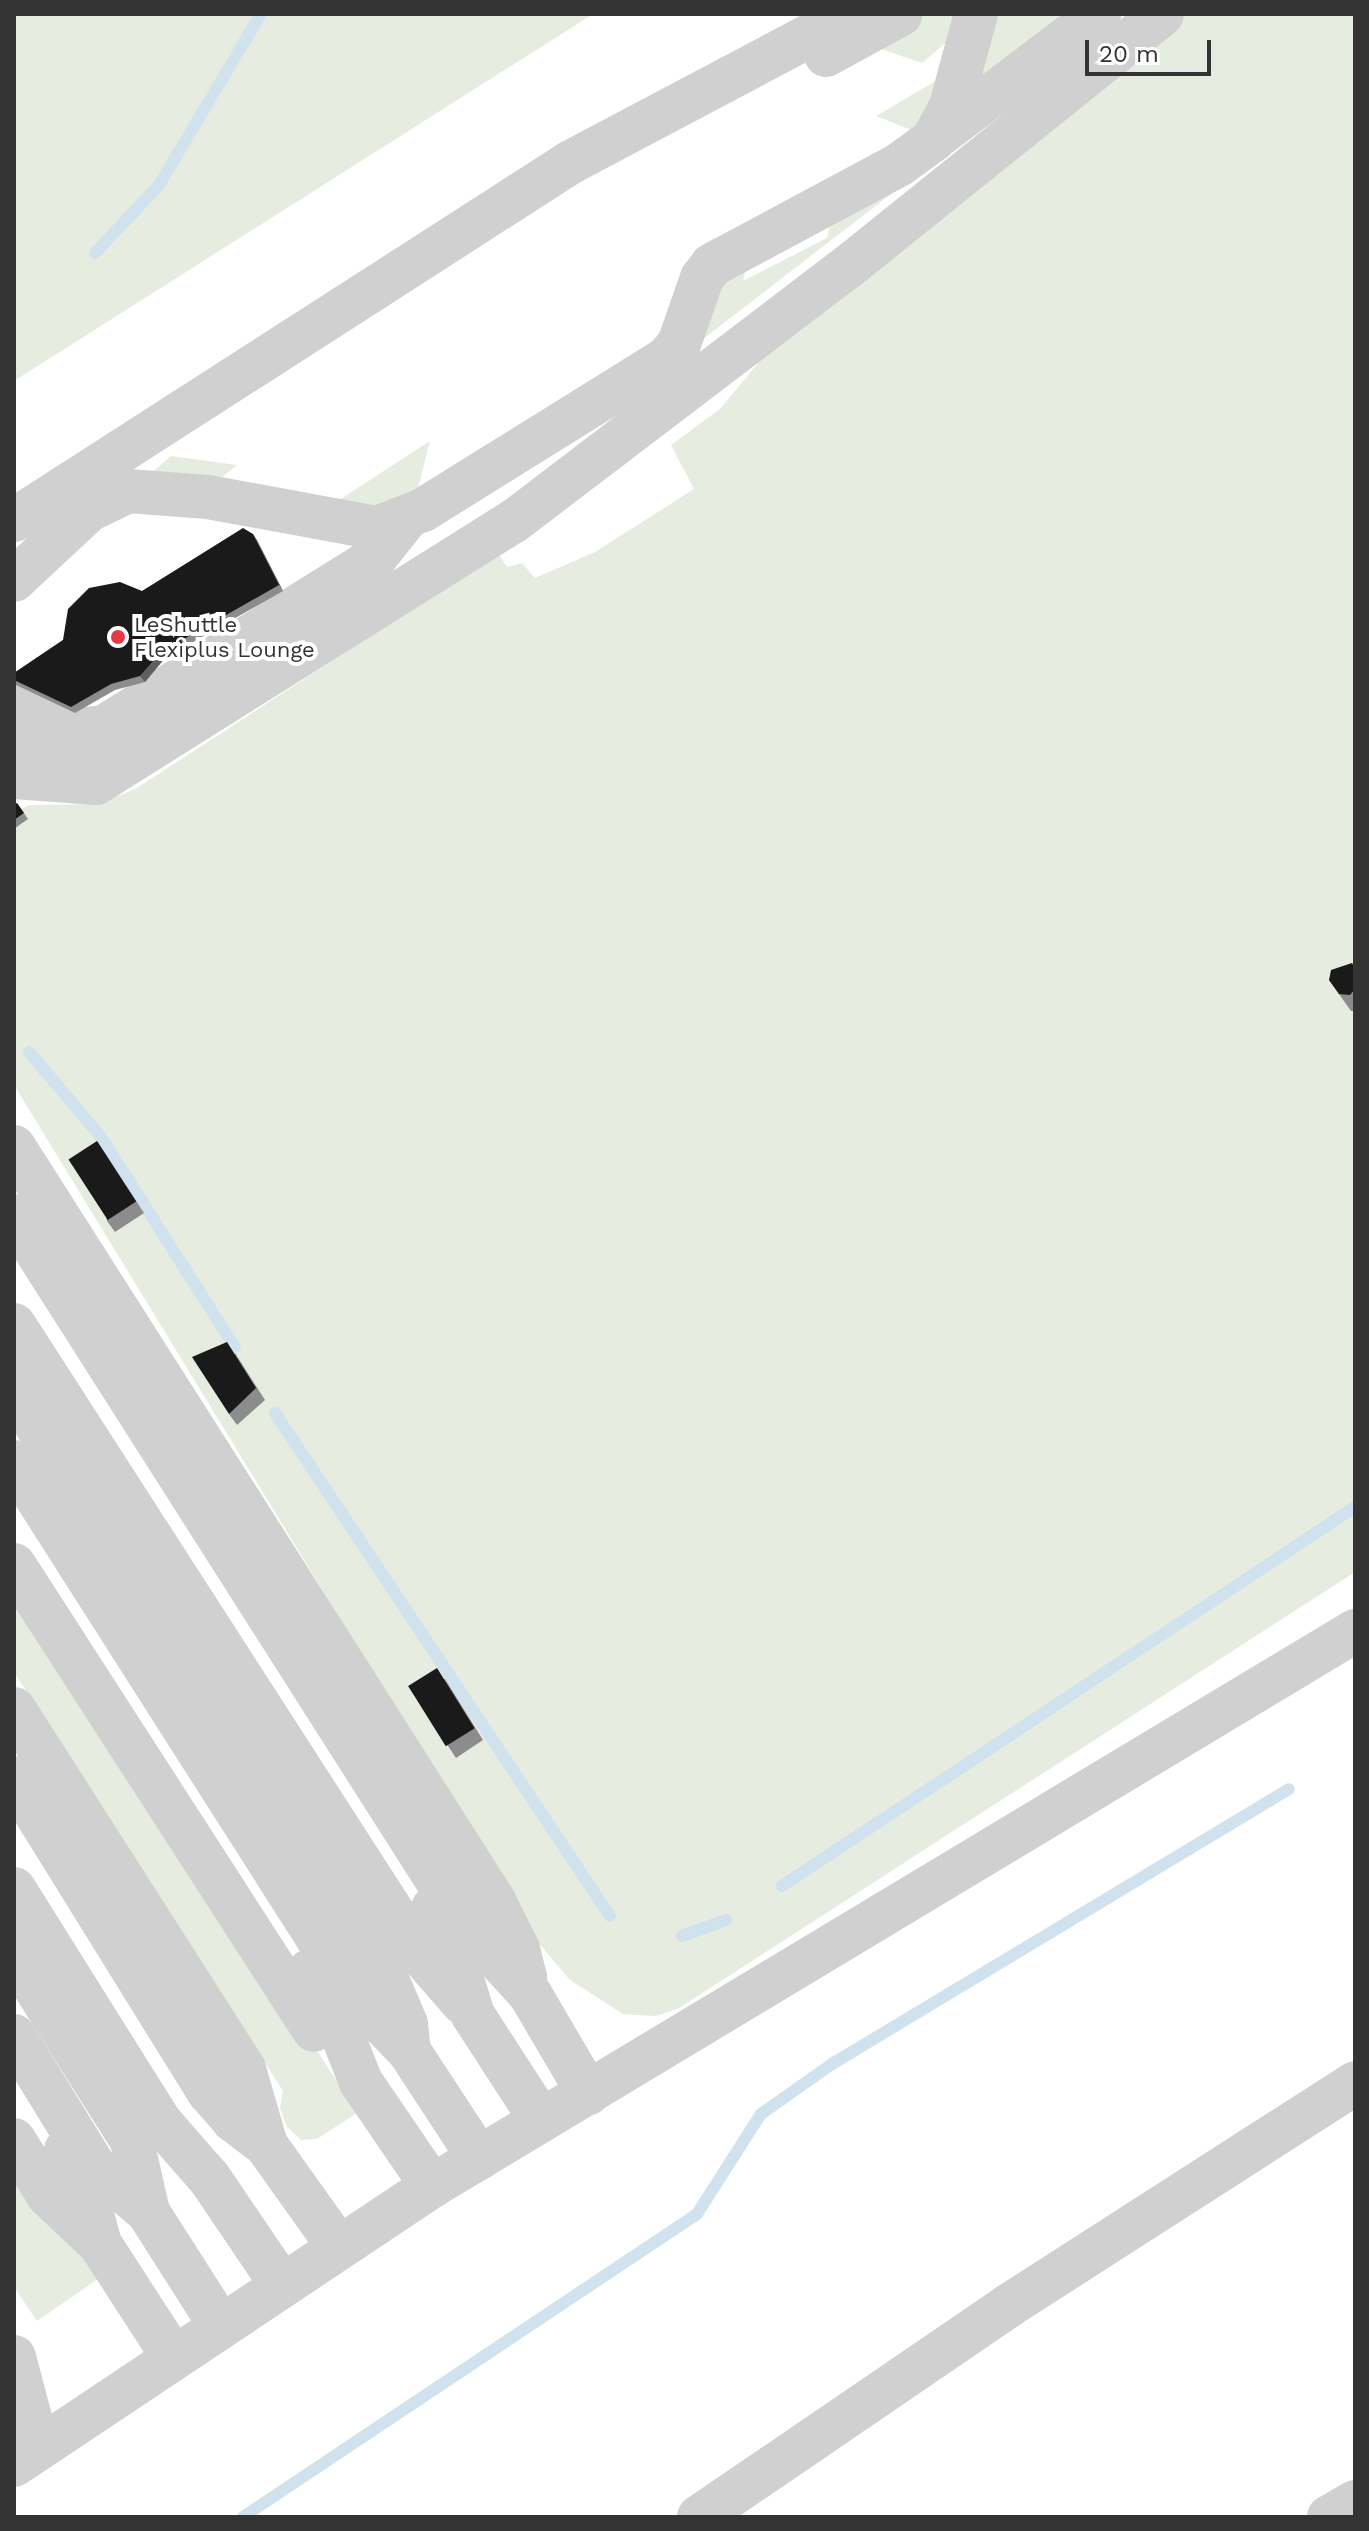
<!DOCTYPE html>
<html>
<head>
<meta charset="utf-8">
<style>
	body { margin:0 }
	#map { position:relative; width:1369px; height:2531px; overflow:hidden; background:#fff; font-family:"Work Sans",sans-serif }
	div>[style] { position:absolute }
	.green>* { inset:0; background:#e6ecdf }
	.stream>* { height:12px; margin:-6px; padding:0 6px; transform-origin:6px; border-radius:6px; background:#cfe2ee }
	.minor>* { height:44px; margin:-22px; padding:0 22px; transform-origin:22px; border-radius:22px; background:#d0d0d0 }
	.wall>* { inset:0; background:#8c8c8c }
	.shaded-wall>* { inset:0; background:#5f5f5f }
	.building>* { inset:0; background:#1a1a1a; transform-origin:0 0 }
	.dots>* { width:22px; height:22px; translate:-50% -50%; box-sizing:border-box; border:4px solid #fff; border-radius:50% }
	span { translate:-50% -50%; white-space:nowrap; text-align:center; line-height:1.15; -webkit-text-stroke:8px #fff; paint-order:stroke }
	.poi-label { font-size:22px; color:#333 }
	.left { translate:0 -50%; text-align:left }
	.frame { position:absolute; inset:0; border:16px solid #333; pointer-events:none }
	.scale { position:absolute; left:1085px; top:40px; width:126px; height:36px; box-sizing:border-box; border:4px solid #333; border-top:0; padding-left:10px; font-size:24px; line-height:28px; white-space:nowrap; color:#333; -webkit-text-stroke:6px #fff; paint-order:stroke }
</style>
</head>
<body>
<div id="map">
	<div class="green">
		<i style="clip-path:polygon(14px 14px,593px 14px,14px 381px)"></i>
		<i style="clip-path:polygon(926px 14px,958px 14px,949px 40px,922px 63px,863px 43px)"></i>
		<i style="clip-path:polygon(988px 14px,1083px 14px,965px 95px)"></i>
		<i style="clip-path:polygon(1184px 14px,1355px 14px,1355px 1572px,679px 2008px,656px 2016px,623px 2014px,570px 1980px,537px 1941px,14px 1085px,14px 829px,28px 819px,21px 809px,29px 805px,99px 804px,137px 788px,498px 553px,507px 567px,522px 563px,535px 578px,595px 552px,694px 489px,671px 445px,720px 409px,769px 350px)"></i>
		<i style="clip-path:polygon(946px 76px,914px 131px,876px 116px,934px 82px)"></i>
		<i style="clip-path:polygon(1013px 100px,703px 339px,705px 295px,749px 254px,743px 281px,827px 238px,834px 209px)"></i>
		<i style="clip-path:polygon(430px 441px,416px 496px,391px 511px,336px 502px)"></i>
		<i style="clip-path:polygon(171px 456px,237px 465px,221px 478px,150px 474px)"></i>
		<i style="clip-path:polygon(14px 1576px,357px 2113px,317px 2139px,301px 2140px,287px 2127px,280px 2108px,283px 2091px,14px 1672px)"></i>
		<i style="clip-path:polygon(14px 2157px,98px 2279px,37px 2321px,14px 2287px)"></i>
	</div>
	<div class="stream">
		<i style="left:95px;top:253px;width:93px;rotate:-46.7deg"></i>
		<i style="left:159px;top:185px;width:199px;rotate:-59.2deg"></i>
		<i style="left:29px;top:1052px;width:111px;rotate:49.7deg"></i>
		<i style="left:101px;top:1137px;width:249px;rotate:57.5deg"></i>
		<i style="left:275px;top:1413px;width:604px;rotate:56.34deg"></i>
		<i style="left:782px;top:1886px;width:687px;rotate:-33.48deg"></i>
		<i style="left:682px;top:1936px;width:47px;rotate:-20deg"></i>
		<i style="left:243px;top:2517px;width:546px;rotate:-33.72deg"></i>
		<i style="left:697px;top:2214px;width:119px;rotate:-57.4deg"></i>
		<i style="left:761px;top:2114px;width:87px;rotate:-35.2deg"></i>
		<i style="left:832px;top:2064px;width:533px;rotate:-31.04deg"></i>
	</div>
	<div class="minor">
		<i style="left:826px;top:55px;width:85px;rotate:-28.7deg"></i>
		<i style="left:935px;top:138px;width:206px;rotate:-37.1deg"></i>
		<i style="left:14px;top:520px;width:662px;rotate:-32.73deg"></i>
		<i style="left:571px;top:162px;width:316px;rotate:-27.9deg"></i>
		<i style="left:14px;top:580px;width:103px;rotate:-43deg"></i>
		<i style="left:89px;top:510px;width:43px;rotate:-26deg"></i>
		<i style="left:128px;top:491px;width:80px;rotate:4.3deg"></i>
		<i style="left:208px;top:497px;width:172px;rotate:10.4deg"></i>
		<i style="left:377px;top:528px;width:49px;rotate:-21.4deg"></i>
		<i style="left:423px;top:510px;width:287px;rotate:-31.9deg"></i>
		<i style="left:667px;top:358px;width:18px;rotate:-49deg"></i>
		<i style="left:679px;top:344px;width:70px;rotate:-70.8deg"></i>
		<i style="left:702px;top:278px;width:16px;rotate:-52deg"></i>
		<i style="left:712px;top:265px;width:213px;rotate:-28.2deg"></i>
		<i style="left:900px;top:164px;width:41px;rotate:-36deg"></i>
		<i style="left:933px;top:140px;width:38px;rotate:-62deg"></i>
		<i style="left:951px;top:106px;width:95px;rotate:-74.8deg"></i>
		<i style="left:14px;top:703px;width:69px;rotate:23.2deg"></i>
		<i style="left:77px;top:730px;width:27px;rotate:-6deg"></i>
		<i style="left:104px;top:727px;width:318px;rotate:-31.9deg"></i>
		<i style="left:374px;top:559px;width:50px;rotate:-51.5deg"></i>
		<i style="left:14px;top:745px;width:51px;rotate:11.3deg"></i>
		<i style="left:64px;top:755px;width:34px"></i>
		<i style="left:14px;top:777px;width:82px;rotate:4.2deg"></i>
		<i style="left:96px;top:783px;width:493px;rotate:-32.1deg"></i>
		<i style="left:514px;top:521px;width:427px;rotate:-37.3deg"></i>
		<i style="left:854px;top:262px;width:395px;rotate:-38.8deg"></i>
		<i style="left:14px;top:1147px;width:894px;rotate:57.52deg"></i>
		<i style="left:494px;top:1901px;width:54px;rotate:63.4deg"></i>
		<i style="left:518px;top:1949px;width:30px;rotate:76deg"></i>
		<i style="left:14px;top:1216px;width:836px;rotate:57.51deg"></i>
		<i style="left:463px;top:1921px;width:99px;rotate:47.5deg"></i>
		<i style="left:530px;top:1994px;width:115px;rotate:59.6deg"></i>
		<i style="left:14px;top:1325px;width:744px;rotate:57.19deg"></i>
		<i style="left:417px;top:1950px;width:70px;rotate:49deg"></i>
		<i style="left:14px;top:1390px;width:690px;rotate:57.55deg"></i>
		<i style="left:384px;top:1972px;width:56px;rotate:67.1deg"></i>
		<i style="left:406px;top:2024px;width:27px;rotate:84deg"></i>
		<i style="left:14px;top:1462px;width:629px;rotate:57.47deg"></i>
		<i style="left:352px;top:1992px;width:82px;rotate:46deg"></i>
		<i style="left:409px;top:2051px;width:128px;rotate:56.8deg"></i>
		<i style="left:14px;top:1565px;width:553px;rotate:57.17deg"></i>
		<i style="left:14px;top:1709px;width:427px;rotate:57.4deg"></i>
		<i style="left:244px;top:2069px;width:79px;rotate:73.9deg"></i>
		<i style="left:266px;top:2145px;width:124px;rotate:54.5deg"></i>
		<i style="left:14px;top:1778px;width:370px;rotate:58.2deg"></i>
		<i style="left:209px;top:2092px;width:37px;rotate:49deg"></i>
		<i style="left:233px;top:2120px;width:41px;rotate:37.1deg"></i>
		<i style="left:14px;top:1889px;width:276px;rotate:57.9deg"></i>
		<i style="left:161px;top:2123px;width:74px;rotate:48.8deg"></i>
		<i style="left:210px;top:2179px;width:127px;rotate:55.9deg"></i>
		<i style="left:433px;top:1908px;width:27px;rotate:59deg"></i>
		<i style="left:447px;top:1931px;width:88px;rotate:72.8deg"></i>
		<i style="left:473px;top:2015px;width:125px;rotate:57.1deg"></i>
		<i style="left:14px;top:1954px;width:221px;rotate:57.7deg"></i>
		<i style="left:132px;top:2141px;width:73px;rotate:77.3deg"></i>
		<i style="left:309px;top:1971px;width:41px;rotate:57.8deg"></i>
		<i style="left:331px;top:2006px;width:82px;rotate:68.5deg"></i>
		<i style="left:361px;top:2082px;width:126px;rotate:55.7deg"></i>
		<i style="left:14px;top:2036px;width:153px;rotate:58.4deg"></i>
		<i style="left:94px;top:2166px;width:71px;rotate:40.4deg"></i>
		<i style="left:148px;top:2212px;width:134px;rotate:57.5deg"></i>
		<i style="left:14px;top:2140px;width:65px;rotate:58.3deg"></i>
		<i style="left:48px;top:2195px;width:71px;rotate:43.3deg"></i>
		<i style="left:66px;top:2150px;width:28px;rotate:58deg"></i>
		<i style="left:81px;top:2174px;width:73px;rotate:74.8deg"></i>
		<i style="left:100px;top:2244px;width:135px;rotate:57.1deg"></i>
		<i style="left:14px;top:2357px;width:63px;rotate:75.3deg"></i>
		<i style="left:30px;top:2418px;width:41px;rotate:99.9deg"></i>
		<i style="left:14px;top:2465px;width:503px;rotate:-33.72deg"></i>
		<i style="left:432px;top:2186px;width:1077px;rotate:-31.02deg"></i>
		<i style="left:699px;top:2517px;width:374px;rotate:-34.3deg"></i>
		<i style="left:1008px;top:2306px;width:412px;rotate:-32.7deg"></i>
		<i style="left:1329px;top:2517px;width:30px;rotate:-30deg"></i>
	</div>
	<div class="wall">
		<i style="clip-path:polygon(253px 534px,283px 591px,165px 658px,145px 682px,115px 690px,75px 713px,14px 684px,14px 673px,63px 640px,142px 591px)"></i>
		<i style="clip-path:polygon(17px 803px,28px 819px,14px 829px,14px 805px)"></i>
		<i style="clip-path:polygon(1352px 963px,1355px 967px,1355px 1011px,1351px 1011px,1329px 980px)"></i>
		<i style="clip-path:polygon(97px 1141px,144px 1213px,115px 1232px,107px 1221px)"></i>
		<i style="clip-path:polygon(235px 1353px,265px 1400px,237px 1425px,229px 1414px)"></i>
		<i style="clip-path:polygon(445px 1679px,483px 1740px,456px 1758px,408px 1686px)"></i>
	</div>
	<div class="shaded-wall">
		<i style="clip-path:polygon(253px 534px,257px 540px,283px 591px,279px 585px)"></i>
		<i style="clip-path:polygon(161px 652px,165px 658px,145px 682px,140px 676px)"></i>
	</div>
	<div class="building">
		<i style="clip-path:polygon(243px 528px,253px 534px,279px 585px,161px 652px,140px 676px,111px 684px,71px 707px,14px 680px,14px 673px,63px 640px,68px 609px,89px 588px,120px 582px,142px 591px)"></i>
		<i style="clip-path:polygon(17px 803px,24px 813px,14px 820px,14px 805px)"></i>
		<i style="clip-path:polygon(1352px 963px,1355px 969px,1355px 989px,1350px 995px,1339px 994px,1329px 980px,1331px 970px)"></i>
		<i style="left:97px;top:1141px;width:72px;height:34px;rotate:57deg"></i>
		<i style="clip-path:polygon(227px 1342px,256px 1388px,229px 1414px,192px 1357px)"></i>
		<i style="left:437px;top:1668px;width:71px;height:34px;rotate:58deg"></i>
	</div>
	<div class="dots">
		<i style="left:118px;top:637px;background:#e63946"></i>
	</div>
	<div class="poi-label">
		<span class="left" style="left:134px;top:637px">LeShuttle<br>Flexiplus Lounge</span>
	</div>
	<div class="frame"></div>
	<div class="scale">20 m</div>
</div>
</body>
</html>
